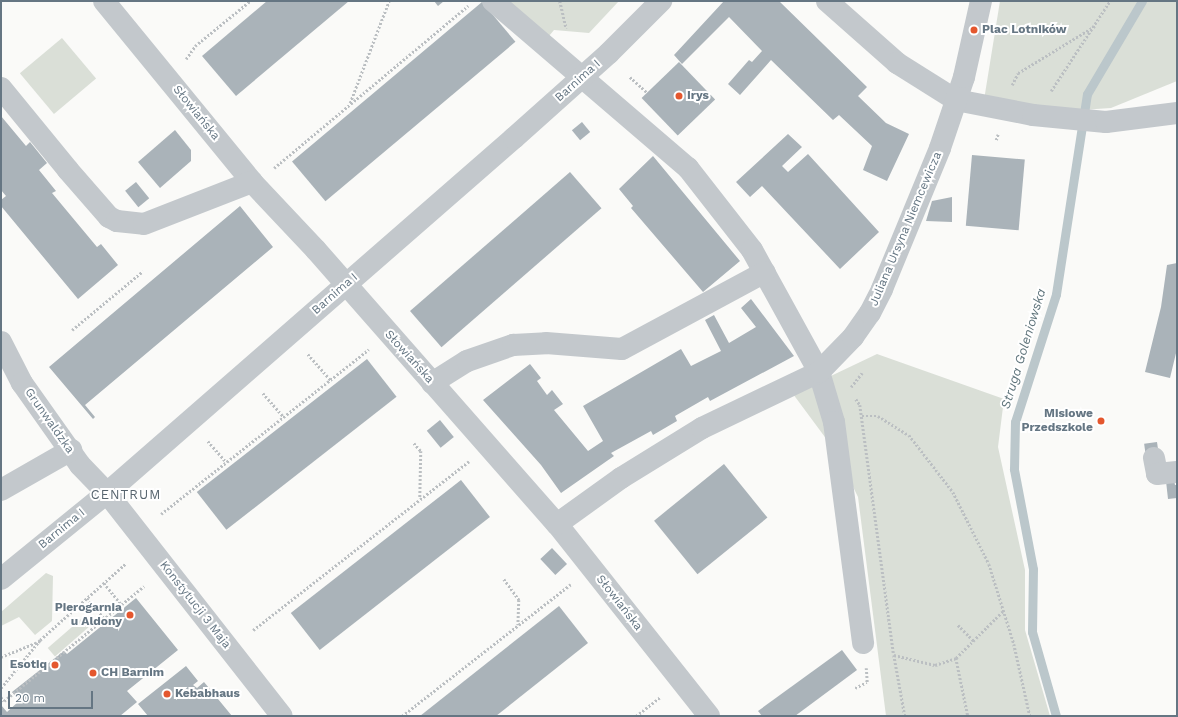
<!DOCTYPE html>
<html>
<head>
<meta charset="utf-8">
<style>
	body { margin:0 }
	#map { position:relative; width:1178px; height:717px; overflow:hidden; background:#fafaf8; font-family:"Work Sans",sans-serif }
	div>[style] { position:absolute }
	.green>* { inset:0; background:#dadfd7; transform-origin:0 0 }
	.stream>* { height:9px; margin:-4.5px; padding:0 4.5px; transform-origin:4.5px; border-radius:4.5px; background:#bbc7cb }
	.building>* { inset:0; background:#aab3b9; transform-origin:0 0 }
	.path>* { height:2.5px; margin-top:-1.25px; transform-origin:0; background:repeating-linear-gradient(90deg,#bbbfc2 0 2px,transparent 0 4px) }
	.minor>* { height:22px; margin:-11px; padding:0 11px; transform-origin:11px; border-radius:11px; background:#c3c8cc }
	.dots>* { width:11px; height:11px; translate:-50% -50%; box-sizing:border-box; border:2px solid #fff; border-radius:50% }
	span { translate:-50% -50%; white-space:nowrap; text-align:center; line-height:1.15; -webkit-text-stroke:4px #fff; paint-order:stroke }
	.poi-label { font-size:12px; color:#657683; font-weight:700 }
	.left { translate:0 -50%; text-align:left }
	.right { translate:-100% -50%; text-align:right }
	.street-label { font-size:12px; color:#657683 }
	.water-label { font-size:13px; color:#60757c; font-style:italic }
	.neighbourhood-label { font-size:13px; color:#57646e; letter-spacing:1px }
	.frame { position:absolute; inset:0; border:2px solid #657683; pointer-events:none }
	.scale { position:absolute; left:8px; top:691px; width:85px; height:18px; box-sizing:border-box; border:2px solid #657683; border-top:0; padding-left:5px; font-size:12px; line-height:14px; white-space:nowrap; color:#657683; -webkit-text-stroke:3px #fff; paint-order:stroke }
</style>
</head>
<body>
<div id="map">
	<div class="green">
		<i style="clip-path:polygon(506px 1px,619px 1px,589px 33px,554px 30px,549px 36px)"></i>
		<i style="clip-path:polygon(1000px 1px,1177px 1px,1177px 81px,1111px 108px,1051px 112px,984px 100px)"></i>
		<i style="left:62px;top:38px;width:53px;height:55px;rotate:50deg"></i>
		<i style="clip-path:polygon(877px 354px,1004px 399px,998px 447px,1025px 570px,1025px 630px,1050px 716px,886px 716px,858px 497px,836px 452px,793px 394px)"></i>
		<i style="clip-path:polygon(46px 573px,53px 576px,52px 621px,35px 635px,19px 617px,1px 626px,1px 612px)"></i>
		<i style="left:87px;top:614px;width:11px;height:52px;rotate:49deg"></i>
	</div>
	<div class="stream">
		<i style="left:1056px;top:716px;width:87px;rotate:-105.9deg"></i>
		<i style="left:1032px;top:632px;width:63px;rotate:-89.1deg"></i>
		<i style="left:1033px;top:569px;width:102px;rotate:-100.8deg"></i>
		<i style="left:1014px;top:469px;width:47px;rotate:-88.8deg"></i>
		<i style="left:1015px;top:422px;width:134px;rotate:-72.2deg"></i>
		<i style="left:1056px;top:294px;width:202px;rotate:-81.2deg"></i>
		<i style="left:1087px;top:94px;width:108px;rotate:-59.4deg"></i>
	</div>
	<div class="building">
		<i style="clip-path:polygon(267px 1px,349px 1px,236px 96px,202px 56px)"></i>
		<i style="clip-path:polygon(434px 1px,444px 1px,438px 6px)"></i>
		<i style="clip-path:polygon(724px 1px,779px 1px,867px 87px,858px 96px,886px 123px,909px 134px,887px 181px,863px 170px,872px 146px,839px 115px,833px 120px,771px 60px,740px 95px,728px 84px,749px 60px,752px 62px,762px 51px,729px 17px,682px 64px,674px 55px)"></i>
		<i style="left:482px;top:2px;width:52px;height:248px;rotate:50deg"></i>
		<i style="left:679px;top:62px;width:52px;height:52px;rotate:46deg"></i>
		<i style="clip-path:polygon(1px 116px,26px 146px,30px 142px,47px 163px,39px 170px,56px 191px,52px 193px,97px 247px,101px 244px,118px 265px,78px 299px,1px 206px,1px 200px,6px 196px,1px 190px)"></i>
		<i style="left:582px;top:122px;width:13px;height:13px;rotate:51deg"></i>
		<i style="clip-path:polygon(175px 130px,191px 150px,191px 161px,160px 188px,138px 162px)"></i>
		<i style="clip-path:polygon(788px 134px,802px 147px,782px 166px,788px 172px,808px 154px,879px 232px,840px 269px,762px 186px,750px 197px,736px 182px)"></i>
		<i style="left:972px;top:155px;width:53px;height:71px;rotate:5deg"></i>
		<i style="clip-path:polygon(653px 156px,740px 261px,703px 292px,631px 208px,633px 206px,619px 189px)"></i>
		<i style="left:570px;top:172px;width:48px;height:212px;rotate:49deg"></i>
		<i style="left:136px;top:182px;width:21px;height:14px;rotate:51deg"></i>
		<i style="clip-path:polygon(952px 197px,952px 222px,926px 221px,932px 201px)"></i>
		<i style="clip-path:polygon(240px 206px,273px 247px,85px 405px,95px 417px,93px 419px,49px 367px)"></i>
		<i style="clip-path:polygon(1177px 263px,1177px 349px,1170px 378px,1145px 372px,1161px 307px,1167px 265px)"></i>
		<i style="clip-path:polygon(751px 299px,794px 356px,710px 401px,708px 397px,675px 416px,677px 421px,653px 435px,651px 431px,611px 453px,614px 456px,561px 493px,541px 465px,483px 400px,530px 364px,541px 378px,537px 381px,547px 395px,552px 390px,563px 404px,554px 410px,588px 451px,603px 441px,583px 406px,681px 349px,691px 366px,721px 351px,705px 320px,714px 315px,729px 343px,756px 327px,741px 308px)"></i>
		<i style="left:367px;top:359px;width:48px;height:216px;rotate:52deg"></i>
		<i style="left:440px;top:420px;width:22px;height:17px;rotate:51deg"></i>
		<i style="left:1157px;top:442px;width:14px;height:13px;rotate:82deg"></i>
		<i style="left:724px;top:464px;width:69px;height:90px;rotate:51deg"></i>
		<i style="left:461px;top:480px;width:47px;height:216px;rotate:52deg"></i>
		<i style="clip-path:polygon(1174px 480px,1175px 485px,1177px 485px,1177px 498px,1168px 499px,1166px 481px)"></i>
		<i style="left:552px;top:548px;width:22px;height:16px;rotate:47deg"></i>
		<i style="clip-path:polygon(136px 598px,178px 650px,127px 691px,137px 702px,120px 716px,1px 716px,1px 705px,7px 712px,19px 701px,12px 692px,64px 651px,67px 654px)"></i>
		<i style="clip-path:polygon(559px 606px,588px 643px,496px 716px,420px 716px)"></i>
		<i style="clip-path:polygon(842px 650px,857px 670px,795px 716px,762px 716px,758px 711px)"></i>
		<i style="clip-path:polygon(186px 666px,198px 681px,193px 685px,197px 688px,204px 682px,232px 716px,148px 716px,138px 704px)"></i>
	</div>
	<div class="path">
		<i style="left:560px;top:1px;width:28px;rotate:77deg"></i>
		<i style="left:186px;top:59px;width:16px;rotate:-55deg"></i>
		<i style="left:195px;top:46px;width:71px;rotate:-39.3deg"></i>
		<i style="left:630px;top:77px;width:24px;rotate:42deg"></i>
		<i style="left:1012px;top:85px;width:13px;rotate:-63deg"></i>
		<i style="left:1018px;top:73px;width:90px;rotate:-31.4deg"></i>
		<i style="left:1051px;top:91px;width:108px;rotate:-56.8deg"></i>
		<i style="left:350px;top:103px;width:109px;rotate:-69.1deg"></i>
		<i style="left:996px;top:140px;width:6px;rotate:-72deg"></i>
		<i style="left:274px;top:168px;width:253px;rotate:-39.9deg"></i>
		<i style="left:72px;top:330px;width:92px;rotate:-39.7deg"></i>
		<i style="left:308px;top:354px;width:35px;rotate:49deg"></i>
		<i style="left:851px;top:387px;width:18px;rotate:-52deg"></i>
		<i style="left:263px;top:393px;width:32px;rotate:49deg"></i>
		<i style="left:856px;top:399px;width:7px;rotate:56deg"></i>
		<i style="left:860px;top:405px;width:252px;rotate:82.3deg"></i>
		<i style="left:894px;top:655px;width:62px;rotate:79.8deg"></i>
		<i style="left:862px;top:416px;width:16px"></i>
		<i style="left:878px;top:416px;width:36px;rotate:32deg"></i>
		<i style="left:909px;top:435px;width:72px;rotate:52.3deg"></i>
		<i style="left:953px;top:492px;width:80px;rotate:63.4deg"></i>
		<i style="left:989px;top:564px;width:84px;rotate:72.6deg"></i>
		<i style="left:1014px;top:644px;width:74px;rotate:77.5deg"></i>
		<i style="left:208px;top:441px;width:28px;rotate:49deg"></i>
		<i style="left:414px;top:443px;width:11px;rotate:49deg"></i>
		<i style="left:421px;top:451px;width:47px;rotate:91.2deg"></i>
		<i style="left:161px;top:514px;width:265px;rotate:-38.4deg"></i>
		<i style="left:504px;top:579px;width:26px;rotate:54deg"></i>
		<i style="left:519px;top:600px;width:25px;rotate:92deg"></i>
		<i style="left:104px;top:583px;width:27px;rotate:51deg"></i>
		<i style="left:87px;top:598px;width:26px;rotate:50deg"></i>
		<i style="left:958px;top:625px;width:23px;rotate:45deg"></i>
		<i style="left:253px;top:630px;width:274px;rotate:-38deg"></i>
		<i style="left:894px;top:655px;width:42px;rotate:13.7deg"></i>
		<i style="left:935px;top:665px;width:22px;rotate:-18deg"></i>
		<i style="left:956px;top:658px;width:66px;rotate:-45deg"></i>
		<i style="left:1px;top:657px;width:42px;rotate:-22.3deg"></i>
		<i style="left:956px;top:658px;width:59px;rotate:78.3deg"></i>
		<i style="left:1px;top:688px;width:62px;rotate:-50.9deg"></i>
		<i style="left:40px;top:640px;width:115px;rotate:-41.8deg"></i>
		<i style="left:855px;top:688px;width:13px;rotate:-27deg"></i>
		<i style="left:867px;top:682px;width:14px;rotate:-94deg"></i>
		<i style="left:1px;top:697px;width:5px;rotate:53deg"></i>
		<i style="left:4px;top:701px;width:181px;rotate:-39.4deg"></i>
		<i style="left:402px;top:716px;width:214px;rotate:-38deg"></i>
		<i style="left:636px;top:716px;width:31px;rotate:-38deg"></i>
	</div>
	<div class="minor">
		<i style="left:104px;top:1px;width:234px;rotate:50.7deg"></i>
		<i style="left:252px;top:182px;width:93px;rotate:46.7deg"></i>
		<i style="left:316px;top:250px;width:365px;rotate:48.7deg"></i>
		<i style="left:557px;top:524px;width:245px;rotate:51.6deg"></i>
		<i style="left:493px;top:1px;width:257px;rotate:40.6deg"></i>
		<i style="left:688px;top:168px;width:104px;rotate:52deg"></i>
		<i style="left:752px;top:250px;width:139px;rotate:61.2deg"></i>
		<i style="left:819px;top:372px;width:52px;rotate:73.3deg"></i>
		<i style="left:834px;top:422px;width:223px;rotate:82.5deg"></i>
		<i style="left:827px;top:1px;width:94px;rotate:41.5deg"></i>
		<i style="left:897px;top:63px;width:70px;rotate:32.1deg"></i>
		<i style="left:956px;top:100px;width:78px;rotate:11deg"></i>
		<i style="left:1033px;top:115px;width:73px;rotate:5.5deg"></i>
		<i style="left:1106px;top:122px;width:72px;rotate:-7.2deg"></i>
		<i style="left:1px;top:88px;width:106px;rotate:50.7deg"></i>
		<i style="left:68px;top:170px;width:62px;rotate:48.9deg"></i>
		<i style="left:109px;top:217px;width:9px;rotate:27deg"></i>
		<i style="left:117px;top:221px;width:27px;rotate:6deg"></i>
		<i style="left:144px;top:224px;width:116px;rotate:-21.3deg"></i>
		<i style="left:1px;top:342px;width:46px;rotate:62.9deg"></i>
		<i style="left:22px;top:383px;width:100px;rotate:54.7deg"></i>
		<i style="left:80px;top:465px;width:39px;rotate:46deg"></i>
		<i style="left:107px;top:493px;width:283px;rotate:51.9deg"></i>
		<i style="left:432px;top:383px;width:41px;rotate:-32.2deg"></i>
		<i style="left:467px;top:361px;width:49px;rotate:-19.2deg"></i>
		<i style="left:513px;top:345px;width:33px;rotate:-3deg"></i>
		<i style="left:546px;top:343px;width:76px;rotate:4.5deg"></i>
		<i style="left:622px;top:349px;width:162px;rotate:-28.3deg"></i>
		<i style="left:1154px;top:458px;width:16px;rotate:79deg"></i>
		<i style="left:1157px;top:474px;width:20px;rotate:-6deg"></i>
		<i style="left:1px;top:490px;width:81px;rotate:-29.7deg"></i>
		<i style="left:557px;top:524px;width:79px;rotate:-35.7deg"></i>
		<i style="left:621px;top:478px;width:95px;rotate:-31.7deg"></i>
		<i style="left:702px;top:428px;width:130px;rotate:-25.6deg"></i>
		<i style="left:819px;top:372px;width:49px;rotate:-45.8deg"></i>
		<i style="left:853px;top:337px;width:29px;rotate:-55deg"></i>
		<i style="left:870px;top:313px;width:27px;rotate:-63deg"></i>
		<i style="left:882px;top:289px;width:152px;rotate:-67.6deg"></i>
		<i style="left:940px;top:148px;width:75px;rotate:-71.3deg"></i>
		<i style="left:964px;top:77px;width:78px;rotate:-77.4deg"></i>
		<i style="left:1px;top:579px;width:136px;rotate:-39.1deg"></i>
		<i style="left:107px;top:493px;width:540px;rotate:-41.1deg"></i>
		<i style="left:514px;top:138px;width:127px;rotate:-41.8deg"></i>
		<i style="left:609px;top:53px;width:74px;rotate:-45deg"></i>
	</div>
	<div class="dots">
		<i style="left:974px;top:30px;background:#e4572e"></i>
		<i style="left:679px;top:96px;background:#e4572e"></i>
		<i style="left:1101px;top:421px;background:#e4572e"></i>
		<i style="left:130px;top:615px;background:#e4572e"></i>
		<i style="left:55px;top:665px;background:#e4572e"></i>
		<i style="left:93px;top:673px;background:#e4572e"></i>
		<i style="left:167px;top:694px;background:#e4572e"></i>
	</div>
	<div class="poi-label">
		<span class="left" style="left:982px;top:30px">Plac Lotników</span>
		<span class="left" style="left:687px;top:96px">Irys</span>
		<span class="right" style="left:1093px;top:421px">Misiowe<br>Przedszkole</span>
		<span class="right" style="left:122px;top:615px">Pierogarnia<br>u Aldony</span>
		<span class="right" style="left:47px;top:665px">Esotiq</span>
		<span class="left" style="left:101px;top:673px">CH Barnim</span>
		<span class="left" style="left:175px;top:694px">Kebabhaus</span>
	</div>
	<div class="street-label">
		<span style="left:578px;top:81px;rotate:-42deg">Barnima I</span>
		<span style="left:196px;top:113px;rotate:51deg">Słowiańska</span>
		<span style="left:906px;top:229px;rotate:-67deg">Juliana Ursyna Niemcewicza</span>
		<span style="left:335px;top:294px;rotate:-41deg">Barnima I</span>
		<span style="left:409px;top:357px;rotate:48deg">Słowiańska</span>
		<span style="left:49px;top:421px;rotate:55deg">Grunwaldzka</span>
		<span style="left:62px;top:529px;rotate:-39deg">Barnima I</span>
		<span style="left:619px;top:603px;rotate:52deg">Słowiańska</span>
		<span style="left:195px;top:605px;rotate:52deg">Konstytucji 3 Maja</span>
	</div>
	<div class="water-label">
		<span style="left:1024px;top:349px;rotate:-73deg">Struga Goleniowska</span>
	</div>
	<div class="neighbourhood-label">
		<span style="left:126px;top:495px">CENTRUM</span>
	</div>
	<div class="frame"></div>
	<div class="scale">20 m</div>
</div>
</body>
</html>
